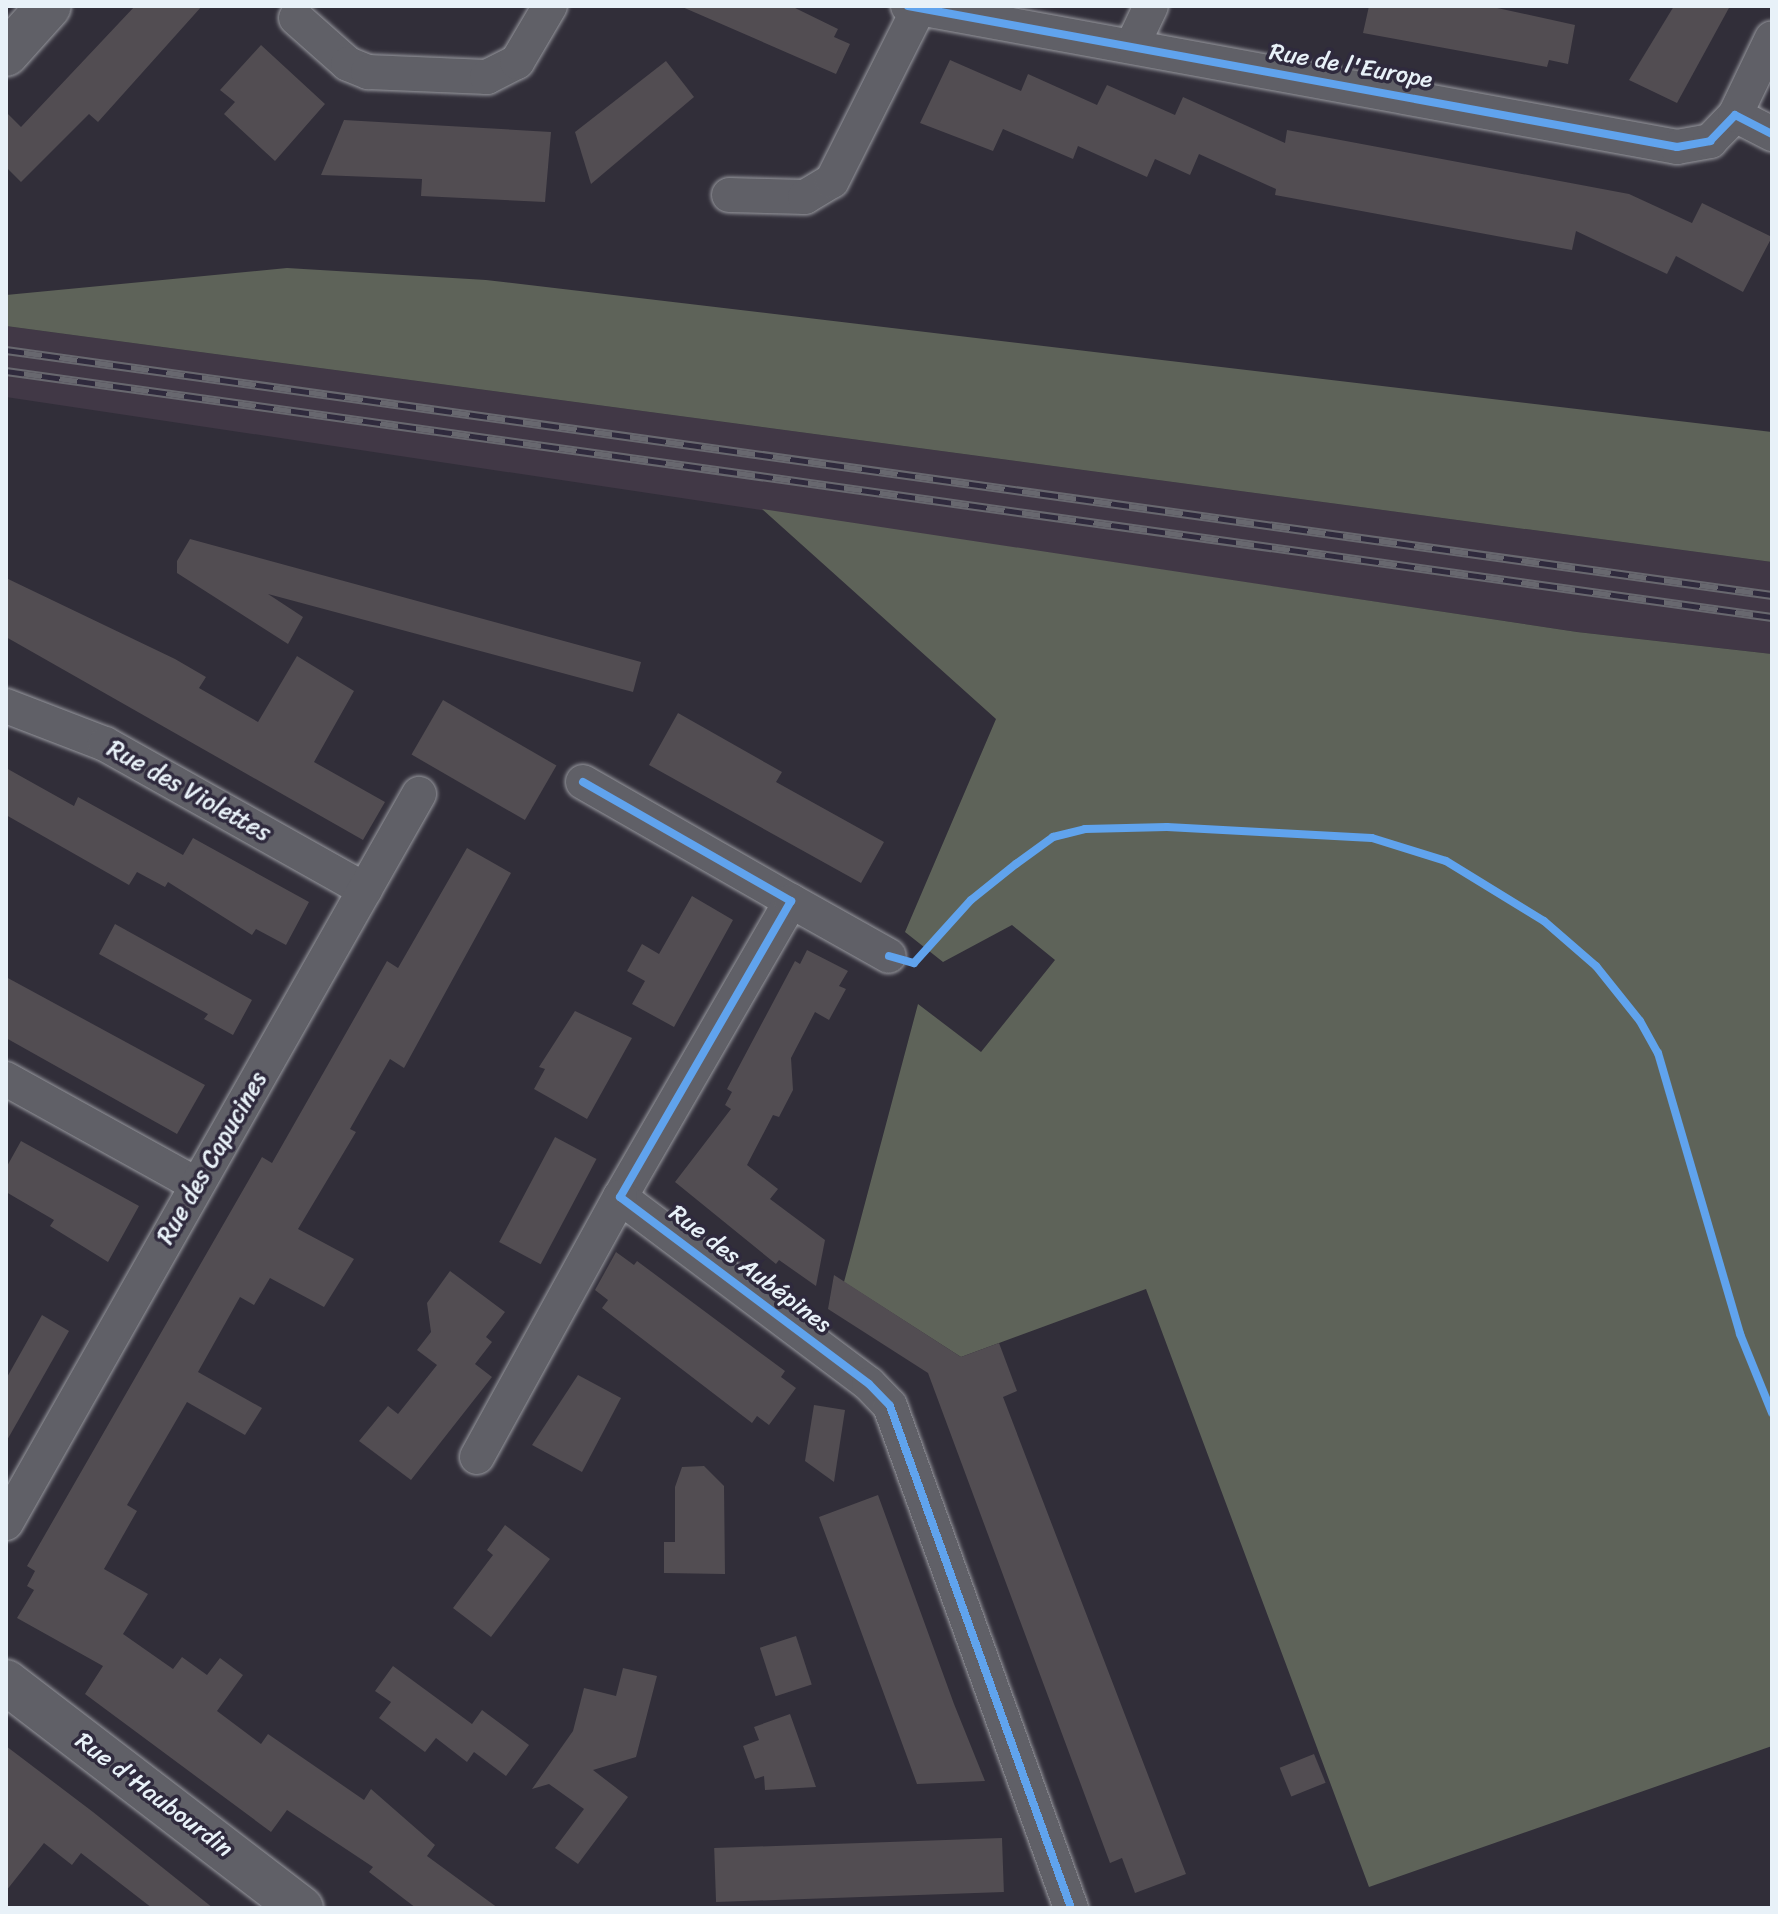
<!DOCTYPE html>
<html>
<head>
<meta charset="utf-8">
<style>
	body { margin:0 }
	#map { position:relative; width:1778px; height:1914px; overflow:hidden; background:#312e39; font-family:Sriracha,sans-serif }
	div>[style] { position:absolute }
	.built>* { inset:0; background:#413846 }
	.green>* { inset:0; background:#5e6359 }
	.building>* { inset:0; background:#524d52; transform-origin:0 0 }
	.roads { filter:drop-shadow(0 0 2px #98999f) drop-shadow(0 0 2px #98999f) }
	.minor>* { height:34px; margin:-17px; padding:0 17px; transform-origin:17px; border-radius:17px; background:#606067 }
	.tertiary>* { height:44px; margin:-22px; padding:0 22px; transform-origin:22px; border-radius:22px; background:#606067 }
	.secondary>* { height:44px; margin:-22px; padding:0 22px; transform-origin:22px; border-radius:22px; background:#606067 }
	.rail>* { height:9px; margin-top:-4.5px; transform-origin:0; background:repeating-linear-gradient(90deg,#2f2a3d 0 18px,#68686f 0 36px); box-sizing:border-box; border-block:2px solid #68686f }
	.cycleway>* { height:8px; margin:-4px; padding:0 4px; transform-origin:4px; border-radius:4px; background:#60a3ed }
	span { translate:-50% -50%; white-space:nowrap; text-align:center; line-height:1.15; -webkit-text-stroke:7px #2f2a3d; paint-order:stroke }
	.street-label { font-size:24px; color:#e8f1f8 }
	.frame { position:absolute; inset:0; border:8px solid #e8f1f8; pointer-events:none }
</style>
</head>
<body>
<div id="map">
	<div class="built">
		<i style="clip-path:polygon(6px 326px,1772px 562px,1772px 654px,1577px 632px,6px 397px)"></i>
	</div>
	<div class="green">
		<i style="clip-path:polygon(287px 268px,486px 280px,1772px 432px,1772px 562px,6px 326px,6px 295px)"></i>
		<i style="clip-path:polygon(762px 509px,1577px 632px,1772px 654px,1772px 1746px,1369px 1887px,1146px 1289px,961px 1357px,844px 1282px,918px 1004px,981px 1052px,1055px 960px,1012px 925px,943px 962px,905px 932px,996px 719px)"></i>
	</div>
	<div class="building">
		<i style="clip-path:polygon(135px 6px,202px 6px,98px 122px,89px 114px,21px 182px,6px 167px,6px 112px,21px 127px)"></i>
		<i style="clip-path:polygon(680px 6px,791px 6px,838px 29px,834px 37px,850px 44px,836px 74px)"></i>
		<i style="clip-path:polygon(1369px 6px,1488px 6px,1575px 25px,1568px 64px,1549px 60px,1547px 67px,1363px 33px)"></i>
		<i style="clip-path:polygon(1674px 6px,1730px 6px,1677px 103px,1629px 80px)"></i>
		<i style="clip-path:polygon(261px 45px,325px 104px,275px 161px,224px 114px,235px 102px,220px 90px)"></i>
		<i style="clip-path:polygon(950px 60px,1021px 91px,1028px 74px,1097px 105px,1107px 85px,1175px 115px,1183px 97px,1285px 143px,1287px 130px,1629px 194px,1692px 223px,1702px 203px,1772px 237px,1743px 292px,1676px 256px,1667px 274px,1576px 231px,1572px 250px,1275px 195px,1276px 189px,1199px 154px,1190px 175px,1155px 159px,1147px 177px,1078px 146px,1073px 159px,1003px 129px,993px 151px,920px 123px)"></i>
		<i style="clip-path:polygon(666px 61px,694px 97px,591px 184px,575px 132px)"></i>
		<i style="clip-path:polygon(344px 120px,551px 132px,545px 202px,421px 196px,422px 179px,321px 175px)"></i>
		<i style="clip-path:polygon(190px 539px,641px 662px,633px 692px,268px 594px,303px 617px,288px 644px,177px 573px,177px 561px)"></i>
		<i style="clip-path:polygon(6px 578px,175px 659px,206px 677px,199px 688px,258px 722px,297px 656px,354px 691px,314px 762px,385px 802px,363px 840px,6px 637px)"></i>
		<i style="left:443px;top:700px;width:131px;height:63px;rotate:30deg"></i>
		<i style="clip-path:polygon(678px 713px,782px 772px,776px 782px,884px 842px,861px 883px,649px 765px)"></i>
		<i style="clip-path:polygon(6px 768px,74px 806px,78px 797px,183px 855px,193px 838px,309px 902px,286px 945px,256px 929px,252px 935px,168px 882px,165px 887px,137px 872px,129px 885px,6px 815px)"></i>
		<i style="clip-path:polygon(467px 848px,511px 873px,404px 1068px,390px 1059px,350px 1129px,356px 1132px,298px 1229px,354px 1259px,324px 1307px,270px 1278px,254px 1305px,240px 1297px,198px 1372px,262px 1408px,245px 1435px,187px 1402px,127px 1505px,137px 1511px,104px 1569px,148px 1594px,123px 1634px,173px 1669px,182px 1657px,207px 1675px,220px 1658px,243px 1675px,217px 1711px,261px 1744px,268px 1734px,364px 1800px,371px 1789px,435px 1845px,427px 1856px,498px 1908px,416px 1908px,369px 1872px,373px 1867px,287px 1810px,271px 1832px,85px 1694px,103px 1666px,17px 1618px,34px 1590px,27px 1586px,35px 1571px,27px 1566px,262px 1157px,272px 1163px,387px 961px,398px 968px)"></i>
		<i style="clip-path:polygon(692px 896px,733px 920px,674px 1027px,632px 1004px,645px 981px,627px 971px,642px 944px,659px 954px)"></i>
		<i style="clip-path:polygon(115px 924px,252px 1000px,233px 1035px,204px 1019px,208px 1014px,99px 954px)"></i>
		<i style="clip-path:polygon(807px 950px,848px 971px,839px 986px,846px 989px,829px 1020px,815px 1012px,791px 1058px,793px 1090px,779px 1117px,773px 1115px,747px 1165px,778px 1189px,770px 1199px,825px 1240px,816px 1286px,779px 1260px,776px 1264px,675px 1182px,731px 1109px,725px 1105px,732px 1092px,727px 1089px,795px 961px,800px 964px)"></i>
		<i style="clip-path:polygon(6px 977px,205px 1085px,177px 1134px,6px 1038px)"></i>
		<i style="clip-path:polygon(575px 1011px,632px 1038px,587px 1119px,534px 1089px,545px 1069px,539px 1067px)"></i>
		<i style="left:555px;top:1137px;width:47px;height:119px;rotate:28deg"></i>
		<i style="clip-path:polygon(21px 1141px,139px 1206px,108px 1262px,50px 1226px,54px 1220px,6px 1192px,6px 1168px)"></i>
		<i style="clip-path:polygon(616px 1252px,634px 1265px,637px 1261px,785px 1371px,781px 1377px,796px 1388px,769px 1425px,757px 1416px,752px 1423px,602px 1308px,608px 1300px,595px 1290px)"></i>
		<i style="clip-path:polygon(450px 1271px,505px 1312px,486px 1337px,492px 1342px,475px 1364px,492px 1377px,411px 1480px,359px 1441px,388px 1406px,398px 1414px,437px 1365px,417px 1350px,431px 1332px,427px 1303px)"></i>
		<i style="clip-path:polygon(834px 1275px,961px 1357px,999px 1343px,1017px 1391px,1003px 1397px,1186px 1874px,1135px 1893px,1122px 1858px,1110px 1863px,928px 1373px,828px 1309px)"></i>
		<i style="clip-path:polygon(42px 1315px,69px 1331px,6px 1442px,6px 1379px)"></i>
		<i style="clip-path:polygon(578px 1375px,621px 1398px,582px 1472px,532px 1445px)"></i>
		<i style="clip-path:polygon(814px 1405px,845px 1410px,834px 1482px,805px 1461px)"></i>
		<i style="clip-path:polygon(704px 1466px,724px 1486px,725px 1574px,664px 1573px,664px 1542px,675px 1542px,675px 1487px,682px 1467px)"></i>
		<i style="clip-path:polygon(878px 1495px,954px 1704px,985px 1781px,917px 1784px,819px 1517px)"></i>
		<i style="clip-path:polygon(505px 1525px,550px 1559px,491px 1637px,453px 1608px,493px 1555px,487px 1550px)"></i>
		<i style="left:796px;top:1636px;width:51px;height:38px;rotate:72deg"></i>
		<i style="clip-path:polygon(393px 1666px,472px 1724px,482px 1710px,529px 1745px,506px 1776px,474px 1752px,467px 1762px,436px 1738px,425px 1752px,379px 1718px,391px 1702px,375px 1691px)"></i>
		<i style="clip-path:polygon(623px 1668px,657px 1676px,636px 1757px,593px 1770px,628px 1797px,578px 1864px,555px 1848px,584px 1809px,549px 1784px,532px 1789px,573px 1731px,584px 1688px,616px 1696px)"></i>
		<i style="clip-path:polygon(790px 1714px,816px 1787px,765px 1790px,764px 1776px,755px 1779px,743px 1746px,759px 1740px,754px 1727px)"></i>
		<i style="clip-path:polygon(6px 1746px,93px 1812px,213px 1908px,152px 1908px,81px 1853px,72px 1865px,44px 1843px,6px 1891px)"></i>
		<i style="left:1314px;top:1754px;width:31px;height:37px;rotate:68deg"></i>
		<i style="left:1002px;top:1838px;width:54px;height:288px;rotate:88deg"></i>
	</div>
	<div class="roads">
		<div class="minor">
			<i style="left:908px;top:6px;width:782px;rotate:10.39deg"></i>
			<i style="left:1677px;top:147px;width:34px;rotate:-10deg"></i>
			<i style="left:1710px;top:141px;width:36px;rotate:-46deg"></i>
			<i style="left:1735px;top:115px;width:42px;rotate:27.2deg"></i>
			<i style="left:296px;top:18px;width:69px;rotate:41.5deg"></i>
			<i style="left:348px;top:64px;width:22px;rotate:22deg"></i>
			<i style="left:368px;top:72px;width:119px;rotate:2.4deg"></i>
			<i style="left:487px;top:77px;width:34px;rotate:-27deg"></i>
			<i style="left:517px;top:62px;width:65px;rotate:-59.5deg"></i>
			<i style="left:1132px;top:46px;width:44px;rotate:-64.6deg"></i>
			<i style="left:1735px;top:115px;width:85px;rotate:-64.3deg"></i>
			<i style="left:729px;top:195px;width:76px;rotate:1.5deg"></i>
			<i style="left:805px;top:197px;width:31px;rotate:-31deg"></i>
			<i style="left:832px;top:181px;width:191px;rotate:-63.3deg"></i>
			<i style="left:6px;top:706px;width:106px;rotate:21deg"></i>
			<i style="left:105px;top:744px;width:298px;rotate:29.3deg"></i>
			<i style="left:583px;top:782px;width:240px;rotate:29.8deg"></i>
			<i style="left:791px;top:901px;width:342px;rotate:120deg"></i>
			<i style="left:620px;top:1197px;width:311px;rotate:36.9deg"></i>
			<i style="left:869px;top:1384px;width:30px;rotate:46deg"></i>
			<i style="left:890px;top:1406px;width:534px;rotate:70.17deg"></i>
			<i style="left:791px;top:901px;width:112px;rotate:29.3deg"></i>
			<i style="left:6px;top:1079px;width:218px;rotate:29deg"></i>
			<i style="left:477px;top:1457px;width:297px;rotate:-61.2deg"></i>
			<i style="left:6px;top:1523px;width:838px;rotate:-60.47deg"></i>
		</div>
		<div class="tertiary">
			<i style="left:6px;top:54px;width:64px;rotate:-48.1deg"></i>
		</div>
		<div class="secondary">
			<i style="left:6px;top:1682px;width:372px;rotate:37.5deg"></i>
		</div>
	</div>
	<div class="rail">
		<i style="left:6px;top:350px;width:1783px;rotate:7.9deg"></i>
		<i style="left:6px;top:371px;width:1783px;rotate:7.93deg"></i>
	</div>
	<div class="cycleway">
		<i style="left:908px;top:6px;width:782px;rotate:10.39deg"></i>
		<i style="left:1677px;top:147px;width:34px;rotate:-10deg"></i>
		<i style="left:1710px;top:141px;width:36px;rotate:-46deg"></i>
		<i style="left:1735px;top:115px;width:42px;rotate:27.2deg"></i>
		<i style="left:583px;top:782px;width:240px;rotate:29.8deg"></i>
		<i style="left:791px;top:901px;width:342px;rotate:120deg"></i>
		<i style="left:620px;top:1197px;width:311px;rotate:36.9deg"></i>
		<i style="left:869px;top:1384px;width:30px;rotate:46deg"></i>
		<i style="left:890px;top:1406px;width:534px;rotate:70.17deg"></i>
		<i style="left:889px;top:956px;width:26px;rotate:16deg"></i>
		<i style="left:914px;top:963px;width:85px;rotate:-47.9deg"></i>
		<i style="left:971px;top:900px;width:58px;rotate:-38.7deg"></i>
		<i style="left:1016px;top:864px;width:46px;rotate:-36.1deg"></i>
		<i style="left:1053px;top:837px;width:33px;rotate:-14deg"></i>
		<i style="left:1085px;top:829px;width:82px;rotate:-1.4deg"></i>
		<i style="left:1167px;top:827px;width:205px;rotate:3.1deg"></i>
		<i style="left:1372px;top:838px;width:77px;rotate:17.3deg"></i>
		<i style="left:1446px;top:861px;width:115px;rotate:31.5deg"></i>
		<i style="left:1544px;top:921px;width:69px;rotate:40.9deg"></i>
		<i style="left:1596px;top:966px;width:70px;rotate:51.3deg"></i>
		<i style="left:1640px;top:1021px;width:37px;rotate:61deg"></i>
		<i style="left:1658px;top:1053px;width:293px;rotate:73.7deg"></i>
		<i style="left:1740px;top:1334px;width:85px;rotate:67.9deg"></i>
	</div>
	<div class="street-label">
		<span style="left:1351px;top:66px;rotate:10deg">Rue de l'Europe</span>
		<span style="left:189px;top:791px;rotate:29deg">Rue des Violettes</span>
		<span style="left:212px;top:1158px;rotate:-60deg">Rue des Capucines</span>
		<span style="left:750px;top:1269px;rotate:37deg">Rue des Aubépines</span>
		<span style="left:154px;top:1795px;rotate:37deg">Rue d'Haubourdin</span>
	</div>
	<div class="frame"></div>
</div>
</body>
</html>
